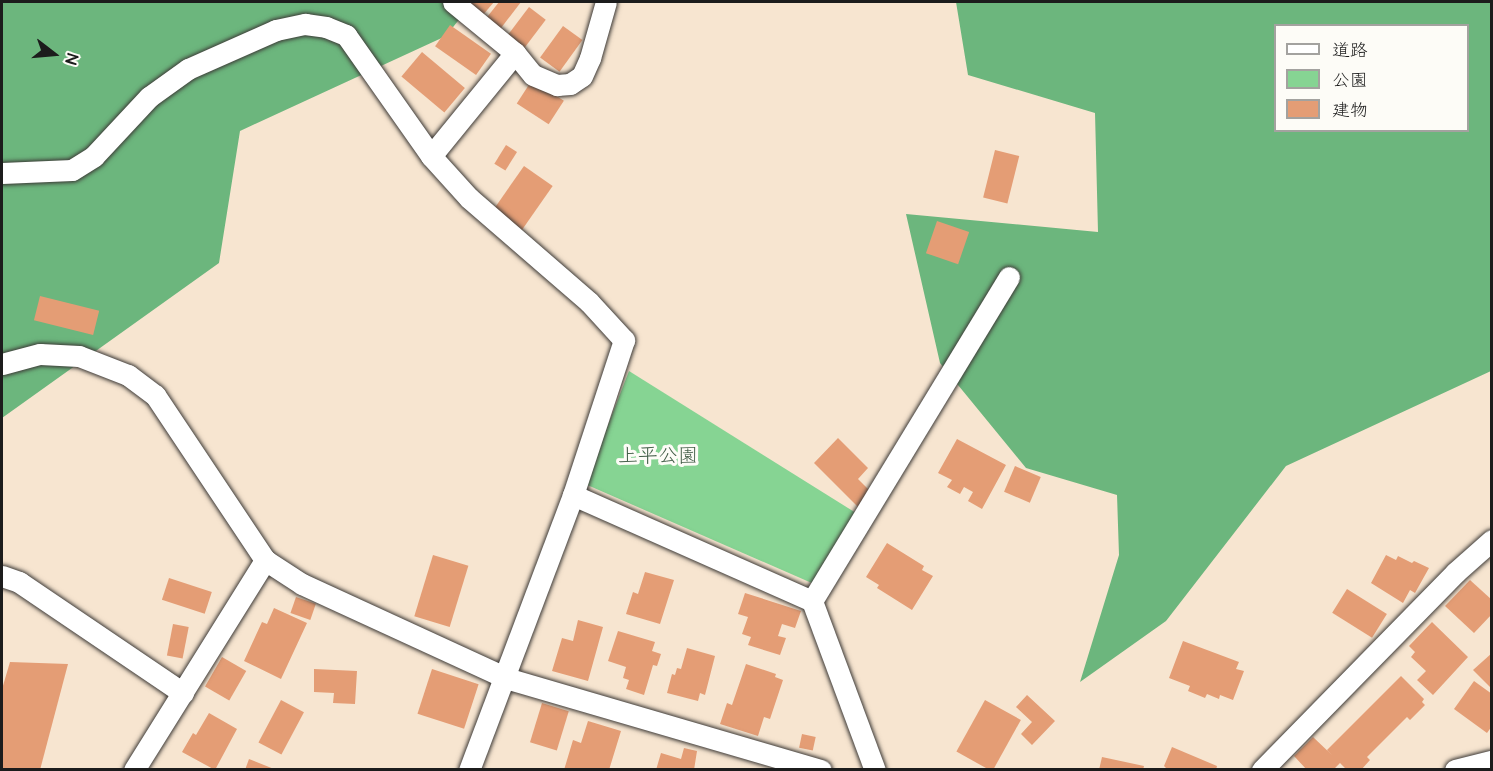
<!DOCTYPE html>
<html>
<head>
<meta charset="utf-8">
<style>
	body { margin:0 }
	#map { position:relative; width:1493px; height:771px; overflow:hidden; background:#f7e5d0; font-family:"Architects Daughter","Klee One",sans-serif }
	div>[style] { position:absolute }
	.green>* { inset:0; background:#86d493 }
	.forest>* { inset:0; background:#6cb67d }
	.building>* { inset:0; background:#e49d75; transform-origin:0 0 }
	.roads { filter:drop-shadow(0 0 2px #3d3a37) drop-shadow(0 0 2px #3d3a37) }
	.minor>* { height:21px; margin:-10.5px; padding:0 10.5px; transform-origin:10.5px; border-radius:10.5px; background:#fff }
	span { translate:-50% -50%; white-space:nowrap; text-align:center; line-height:1.15; -webkit-text-stroke:6px #fdfcf7; paint-order:stroke }
	.park-label { font-size:20px; color:#415c46 }
	.frame { position:absolute; inset:0; border:3px solid #1c1c1c; pointer-events:none }
	.legend { position:absolute; left:1274px; top:24px; width:195px; height:108px; box-sizing:border-box; background:#fdfcf7; border:2px solid #a3a29f; margin:0; padding:8px 10px; list-style:none; font-size:18px; color:#1c1c1c }
	.legend li { display:flex; align-items:center; gap:12px; height:30px }
	.legend b { width:30px; border:2px solid #a3a29f }
	.north { position:absolute; left:24px; top:24px; width:60px; height:60px; -webkit-text-stroke:4px #fdfcf7; paint-order:stroke; rotate:106deg; font-size:16px; font-weight:700; line-height:24px; text-align:center; color:#1c1c1c }
	.north::after { content:''; display:block; margin:auto; width:21px; height:27px; background:#1c1c1c; clip-path:polygon(50% 0,100% 100%,50% 72%,0 100%) }
</style>
</head>
<body>
<div id="map">
	<div class="green">
		<i style="clip-path:polygon(629px 371px,856px 513px,814px 584px,585px 484px)"></i>
	</div>
	<div class="forest">
		<i style="clip-path:polygon(2px 2px,473px 2px,446px 36px,240px 131px,219px 263px,2px 418px)"></i>
		<i style="clip-path:polygon(evenodd,956px 2px,1491px 2px,1491px 371px,1286px 466px,1166px 621px,1080px 682px,1119px 555px,1117px 495px,1026px 468px,940px 363px,906px 214px,1098px 232px,1095px 113px,968px 75px,956px 2px,1276px 26px,1468px 26px,1468px 130px,1276px 130px,1276px 26px)"></i>
	</div>
	<div class="building">
		<i style="clip-path:polygon(466px 2px,494px 2px,482px 16px)"></i>
		<i style="clip-path:polygon(499px 2px,521px 2px,498px 32px,484px 21px)"></i>
		<i style="left:529px;top:7px;width:21px;height:39px;rotate:37deg"></i>
		<i style="left:450px;top:25px;width:50px;height:26px;rotate:35deg"></i>
		<i style="left:563px;top:26px;width:24px;height:39px;rotate:36deg"></i>
		<i style="left:422px;top:52px;width:56px;height:32px;rotate:40deg"></i>
		<i style="left:532px;top:80px;width:38px;height:28px;rotate:33deg"></i>
		<i style="left:506px;top:145px;width:13px;height:22px;rotate:32deg"></i>
		<i style="left:995px;top:150px;width:25px;height:49px;rotate:14deg"></i>
		<i style="left:524px;top:166px;width:35px;height:53px;rotate:35deg"></i>
		<i style="left:937px;top:221px;width:34px;height:34px;rotate:19deg"></i>
		<i style="left:40px;top:296px;width:61px;height:25px;rotate:14deg"></i>
		<i style="clip-path:polygon(838px 438px,868px 468px,858px 479px,874px 495px,860px 509px,814px 463px)"></i>
		<i style="clip-path:polygon(957px 439px,1006px 465px,982px 509px,968px 501px,973px 492px,964px 487px,960px 494px,947px 487px,952px 480px,938px 473px)"></i>
		<i style="left:1015px;top:466px;width:28px;height:28px;rotate:23deg"></i>
		<i style="clip-path:polygon(887px 543px,924px 566px,922px 570px,933px 576px,912px 610px,877px 588px,879px 585px,866px 577px)"></i>
		<i style="left:433px;top:555px;width:37px;height:64px;rotate:17deg"></i>
		<i style="clip-path:polygon(1386px 555px,1396px 560px,1398px 556px,1412px 563px,1414px 561px,1429px 568px,1415px 593px,1410px 590px,1403px 603px,1371px 583px)"></i>
		<i style="clip-path:polygon(645px 572px,674px 580px,660px 624px,626px 614px,633px 592px,638px 594px)"></i>
		<i style="left:169px;top:578px;width:45px;height:23px;rotate:18deg"></i>
		<i style="clip-path:polygon(1470px 580px,1492px 600px,1492px 614px,1474px 633px,1445px 606px)"></i>
		<i style="left:1347px;top:589px;width:47px;height:28px;rotate:32deg"></i>
		<i style="clip-path:polygon(745px 593px,801px 611px,795px 628px,782px 624px,778px 636px,786px 638px,780px 655px,748px 645px,751px 637px,742px 634px,748px 617px,738px 614px)"></i>
		<i style="left:296px;top:597px;width:21px;height:17px;rotate:19deg"></i>
		<i style="clip-path:polygon(274px 608px,307px 623px,281px 679px,244px 661px,262px 622px,267px 624px)"></i>
		<i style="clip-path:polygon(578px 620px,603px 627px,588px 681px,552px 671px,562px 638px,573px 641px)"></i>
		<i style="clip-path:polygon(1432px 622px,1468px 657px,1433px 695px,1417px 680px,1426px 671px,1411px 657px,1415px 652px,1409px 646px)"></i>
		<i style="left:173px;top:624px;width:16px;height:32px;rotate:11deg"></i>
		<i style="clip-path:polygon(618px 631px,655px 642px,652px 651px,661px 654px,657px 666px,653px 665px,644px 695px,626px 689px,629px 680px,623px 678px,626px 667px,608px 661px)"></i>
		<i style="clip-path:polygon(1183px 641px,1239px 662px,1236px 669px,1244px 671px,1233px 700px,1220px 695px,1219px 699px,1207px 694px,1205px 698px,1188px 691px,1190px 686px,1169px 678px)"></i>
		<i style="clip-path:polygon(687px 648px,715px 656px,705px 695px,700px 693px,698px 701px,667px 693px,672px 674px,675px 675px,677px 668px,681px 669px)"></i>
		<i style="clip-path:polygon(1492px 653px,1492px 689px,1473px 670px)"></i>
		<i style="left:222px;top:657px;width:28px;height:34px;rotate:30deg"></i>
		<i style="clip-path:polygon(10px 662px,68px 664px,40px 770px,2px 770px,2px 689px)"></i>
		<i style="clip-path:polygon(746px 664px,776px 674px,775px 677px,783px 680px,770px 719px,764px 717px,758px 736px,720px 724px,727px 703px,732px 705px)"></i>
		<i style="clip-path:polygon(314px 669px,357px 671px,355px 704px,333px 703px,334px 693px,314px 692px)"></i>
		<i style="left:432px;top:669px;width:49px;height:47px;rotate:18deg"></i>
		<i style="clip-path:polygon(1401px 676px,1424px 699px,1422px 702px,1425px 705px,1410px 720px,1407px 717px,1367px 757px,1370px 760px,1361px 770px,1347px 770px,1340px 763px,1333px 770px,1307px 770px,1294px 756px,1313px 737px,1333px 756px,1327px 750px)"></i>
		<i style="clip-path:polygon(1474px 681px,1492px 694px,1492px 726px,1487px 733px,1454px 709px)"></i>
		<i style="clip-path:polygon(1027px 695px,1055px 721px,1032px 745px,1021px 734px,1032px 722px,1016px 707px)"></i>
		<i style="left:281px;top:700px;width:26px;height:48px;rotate:28deg"></i>
		<i style="left:985px;top:700px;width:41px;height:59px;rotate:29deg"></i>
		<i style="left:542px;top:703px;width:28px;height:41px;rotate:17deg"></i>
		<i style="clip-path:polygon(209px 713px,237px 729px,215px 770px,182px 752px,193px 733px,196px 735px)"></i>
		<i style="clip-path:polygon(588px 721px,621px 731px,609px 770px,564px 770px,573px 740px,581px 743px)"></i>
		<i style="left:802px;top:734px;width:14px;height:14px;rotate:12deg"></i>
		<i style="clip-path:polygon(1172px 747px,1217px 766px,1216px 770px,1168px 770px,1164px 766px)"></i>
		<i style="clip-path:polygon(684px 748px,697px 751px,694px 770px,656px 770px,661px 753px,681px 759px)"></i>
		<i style="clip-path:polygon(1102px 757px,1144px 766px,1143px 770px,1099px 770px)"></i>
		<i style="clip-path:polygon(249px 759px,274px 769px,274px 770px,245px 770px)"></i>
	</div>
	<div class="roads">
		<div class="minor">
			<i style="left:515px;top:53px;width:28px;rotate:51deg"></i>
			<i style="left:533px;top:75px;width:26px;rotate:23deg"></i>
			<i style="left:557px;top:85px;width:13px;rotate:-4deg"></i>
			<i style="left:570px;top:84px;width:14px;rotate:-34deg"></i>
			<i style="left:582px;top:76px;width:20px;rotate:-66deg"></i>
			<i style="left:590px;top:58px;width:58px;rotate:-74.1deg"></i>
			<i style="left:431px;top:156px;width:133px;rotate:-50.8deg"></i>
			<i style="left:515px;top:53px;width:80px;rotate:-140.6deg"></i>
			<i style="left:2px;top:173px;width:70px;rotate:-2.5deg"></i>
			<i style="left:72px;top:170px;width:26px;rotate:-32deg"></i>
			<i style="left:94px;top:156px;width:81px;rotate:-47deg"></i>
			<i style="left:149px;top:97px;width:48px;rotate:-35.7deg"></i>
			<i style="left:188px;top:69px;width:96px;rotate:-23.9deg"></i>
			<i style="left:276px;top:30px;width:30px;rotate:-12deg"></i>
			<i style="left:305px;top:24px;width:21px;rotate:8deg"></i>
			<i style="left:326px;top:27px;width:22px;rotate:22deg"></i>
			<i style="left:346px;top:35px;width:148px;rotate:54.9deg"></i>
			<i style="left:431px;top:156px;width:57px;rotate:47.9deg"></i>
			<i style="left:469px;top:198px;width:159px;rotate:40.9deg"></i>
			<i style="left:589px;top:302px;width:52px;rotate:47.4deg"></i>
			<i style="left:624px;top:340px;width:163px;rotate:108.2deg"></i>
			<i style="left:573px;top:495px;width:294px;rotate:110.7deg"></i>
			<i style="left:2px;top:364px;width:39px;rotate:-15deg"></i>
			<i style="left:40px;top:354px;width:39px;rotate:3deg"></i>
			<i style="left:79px;top:356px;width:53px;rotate:21.2deg"></i>
			<i style="left:128px;top:375px;width:34px;rotate:37deg"></i>
			<i style="left:155px;top:395px;width:198px;rotate:56.3deg"></i>
			<i style="left:265px;top:560px;width:44px;rotate:33deg"></i>
			<i style="left:302px;top:584px;width:225px;rotate:24.7deg"></i>
			<i style="left:506px;top:678px;width:328px;rotate:16.3deg"></i>
			<i style="left:573px;top:495px;width:261px;rotate:23.9deg"></i>
			<i style="left:812px;top:601px;width:180px;rotate:69.6deg"></i>
			<i style="left:2px;top:576px;width:18px;rotate:19deg"></i>
			<i style="left:19px;top:582px;width:198px;rotate:34.1deg"></i>
			<i style="left:812px;top:601px;width:379px;rotate:-58.7deg"></i>
			<i style="left:134px;top:770px;width:248px;rotate:-58deg"></i>
			<i style="left:1262px;top:770px;width:277px;rotate:-45.6deg"></i>
			<i style="left:1456px;top:572px;width:48px;rotate:-41.6deg"></i>
			<i style="left:1455px;top:770px;width:38px;rotate:-14deg"></i>
		</div>
	</div>
	<div class="park-label">
		<span style="left:658px;top:456px">上平公園</span>
	</div>
	<div class="frame"></div>
	<ul class="legend">
	<li><b style="height:8px;background:#fff"></b>道路</li>
	<li><b style="height:16px;background:#86d493"></b>公園</li>
	<li><b style="height:16px;background:#e49d75"></b>建物</li>
	</ul>
	<div class="north">N</div>
</div>
</body>
</html>
